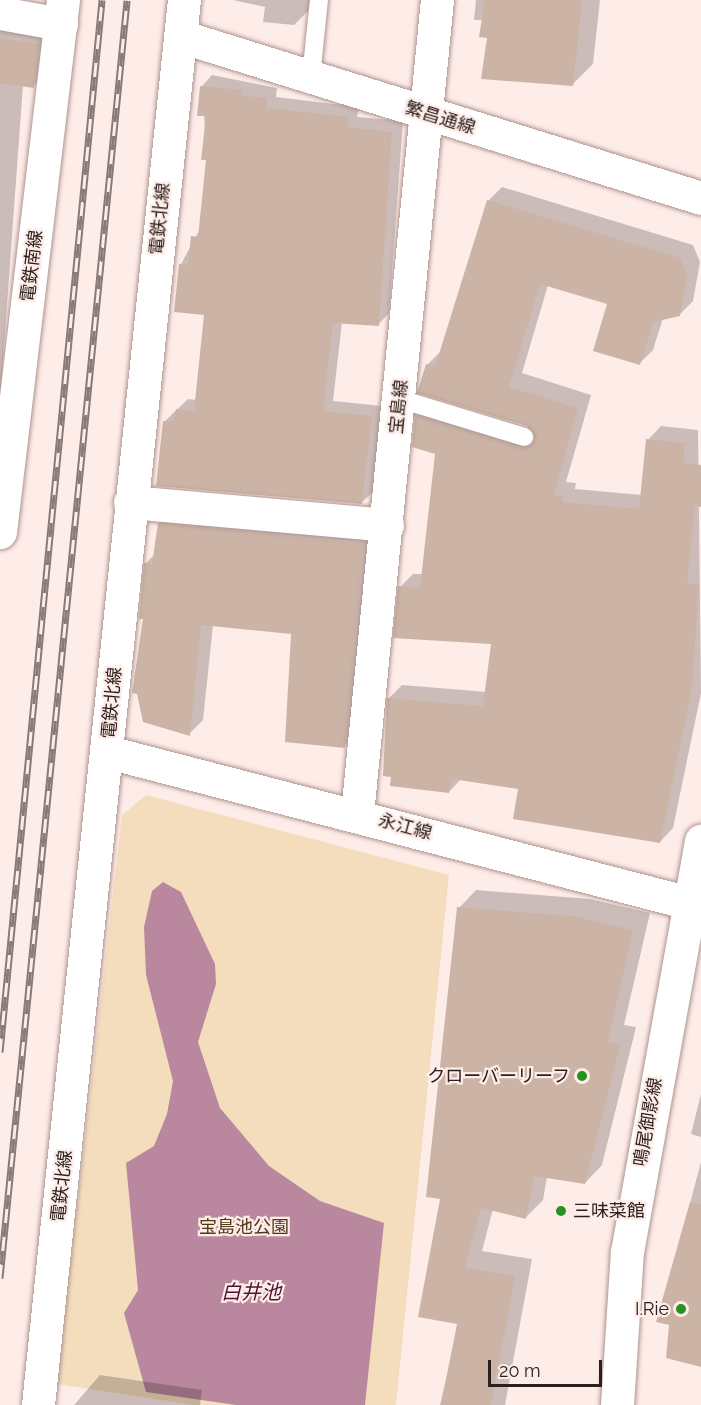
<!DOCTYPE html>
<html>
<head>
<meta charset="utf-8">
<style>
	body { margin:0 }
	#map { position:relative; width:701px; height:1405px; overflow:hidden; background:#feece8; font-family:Raleway,"Noto Sans JP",sans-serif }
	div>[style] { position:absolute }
	.green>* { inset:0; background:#f4ddbd }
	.water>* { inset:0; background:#b9889e }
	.shadow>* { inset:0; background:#0003 }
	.building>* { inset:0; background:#cbb4a5 }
	.roads { filter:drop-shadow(0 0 2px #ae938d) drop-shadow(0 0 2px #ae938d) }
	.lane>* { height:18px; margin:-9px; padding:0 9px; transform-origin:9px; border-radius:9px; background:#fff }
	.street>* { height:33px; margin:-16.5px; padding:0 16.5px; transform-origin:16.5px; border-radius:16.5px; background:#fff }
	.secondary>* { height:33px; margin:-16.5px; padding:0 16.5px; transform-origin:16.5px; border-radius:16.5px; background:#fff }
	.rail>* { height:7px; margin-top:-3.5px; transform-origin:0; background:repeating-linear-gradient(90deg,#feece8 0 14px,#887b77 0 28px); box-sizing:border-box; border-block:2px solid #887b77 }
	.dots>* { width:16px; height:16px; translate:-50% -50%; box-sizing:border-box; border:3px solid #feece8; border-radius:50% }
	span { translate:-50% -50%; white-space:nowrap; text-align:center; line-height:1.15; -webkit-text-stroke:4.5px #feece8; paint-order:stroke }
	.street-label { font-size:18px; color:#2a201d }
	.poi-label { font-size:18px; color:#2a201d }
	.right { translate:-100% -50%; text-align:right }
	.left { translate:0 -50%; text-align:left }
	.park-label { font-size:18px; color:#4d3816 }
	.water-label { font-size:20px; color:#4e1233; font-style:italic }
	.scale { position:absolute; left:488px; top:1360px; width:114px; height:27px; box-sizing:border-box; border:3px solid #2a201d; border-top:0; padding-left:8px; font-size:18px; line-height:21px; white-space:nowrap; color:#2a201d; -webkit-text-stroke:4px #feece8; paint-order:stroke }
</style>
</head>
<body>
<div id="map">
	<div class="green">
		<i style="clip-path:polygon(146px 795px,449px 875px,396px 1405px,194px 1405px,57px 1384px,122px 815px)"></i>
	</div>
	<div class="water">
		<i style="clip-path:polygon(163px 882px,181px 892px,215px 964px,216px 984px,198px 1042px,220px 1108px,269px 1166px,320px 1201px,384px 1223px,365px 1405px,236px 1405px,146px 1392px,124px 1313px,138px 1290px,126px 1163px,154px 1146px,167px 1114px,173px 1081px,146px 975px,144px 927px,152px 891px)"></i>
	</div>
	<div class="shadow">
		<i style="clip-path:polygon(233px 0,319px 0,294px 25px,263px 22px,265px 7px)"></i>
		<i style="clip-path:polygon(476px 0,600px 0,593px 64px,573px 84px,489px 36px,483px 20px,474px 20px)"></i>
		<i style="clip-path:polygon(0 8px,52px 30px,47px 72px,33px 86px,23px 85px,0 401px)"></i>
		<i style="clip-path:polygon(212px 75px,277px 88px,276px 97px,359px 107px,357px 117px,403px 121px,389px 313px,379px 324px,342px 322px,333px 401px,382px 406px,373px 492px,362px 502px,165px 421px,188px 399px,196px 400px,206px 314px,181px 264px,200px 229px,207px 159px,202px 86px)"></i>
		<i style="clip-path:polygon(502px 187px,693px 245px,700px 262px,693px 301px,679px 315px,663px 318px,653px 350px,640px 363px,609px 303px,548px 285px,522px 373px,591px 395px,566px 482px,576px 483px,575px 489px,642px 495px,648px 440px,661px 426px,698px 430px,701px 693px,673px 828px,660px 842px,520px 788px,461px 779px,449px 792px,389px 698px,402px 685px,487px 692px,492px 643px,400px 587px,413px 574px,423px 574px,437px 452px,416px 416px,430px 403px,534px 434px,528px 425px,427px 365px,441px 351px,488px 201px)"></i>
		<i style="clip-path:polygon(173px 510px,376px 531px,358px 732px,344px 746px,293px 633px,213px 625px,203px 720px,189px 734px,145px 618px,146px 563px,155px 554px,159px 524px)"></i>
		<i style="clip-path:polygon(476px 890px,590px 899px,650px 913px,624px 1025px,636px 1027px,602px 1165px,585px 1183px,547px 1177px,543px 1200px,526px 1217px,493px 1209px,482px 1251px,532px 1259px,505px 1405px,440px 1405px,459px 1323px,442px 1197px,459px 908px)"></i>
		<i style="clip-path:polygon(701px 1094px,701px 1137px,691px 1134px)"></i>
		<i style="clip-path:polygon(701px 1162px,701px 1308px,664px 1301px)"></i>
		<i style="clip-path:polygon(100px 1375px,202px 1390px,200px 1405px,74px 1405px)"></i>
	</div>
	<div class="building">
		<i style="clip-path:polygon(485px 0,582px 0,573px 86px,481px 79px,487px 38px,479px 37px)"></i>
		<i style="clip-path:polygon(0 38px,39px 44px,34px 88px,0 83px)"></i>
		<i style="clip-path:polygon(200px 86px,243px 90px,242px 96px,267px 98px,266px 108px,349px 117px,347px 127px,392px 132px,379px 326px,333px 323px,323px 411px,372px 416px,362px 504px,156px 486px,163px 421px,174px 421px,176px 409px,194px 411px,204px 315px,174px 312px,179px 264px,188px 265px,191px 236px,198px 237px,206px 160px,201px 160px,206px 116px,197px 116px)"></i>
		<i style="clip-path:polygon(487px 200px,680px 258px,687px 277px,680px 316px,653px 322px,640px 365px,593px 351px,607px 304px,540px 284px,509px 387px,578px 408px,554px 495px,563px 496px,562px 502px,639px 509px,646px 439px,685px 443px,683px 463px,701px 465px,701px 507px,695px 506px,687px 583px,699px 584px,692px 688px,660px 843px,513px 819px,518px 789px,452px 779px,449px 793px,390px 786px,391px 777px,383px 776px,387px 698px,483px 706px,491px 644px,393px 638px,398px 586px,420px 588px,435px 454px,412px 447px,415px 415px,521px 448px,535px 440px,527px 426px,417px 393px,426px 364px,435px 367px)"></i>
		<i style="clip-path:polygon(158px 523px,363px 544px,345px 748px,285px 742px,291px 634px,201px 625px,190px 736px,143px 722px,137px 694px,132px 693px,143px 619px,139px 619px,144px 563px,152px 564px)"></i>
		<i style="clip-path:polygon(457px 907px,572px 916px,633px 930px,608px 1042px,620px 1045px,585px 1184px,534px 1176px,526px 1219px,481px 1208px,465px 1268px,515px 1276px,491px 1405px,441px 1405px,457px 1324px,418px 1317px,440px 1199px,426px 1197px)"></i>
		<i style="clip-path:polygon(690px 1202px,701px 1204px,701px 1367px,666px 1358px,669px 1325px,656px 1322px)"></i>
	</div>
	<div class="roads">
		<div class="lane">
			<i style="left:311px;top:77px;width:77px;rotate:-84.1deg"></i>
			<i style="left:400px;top:399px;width:130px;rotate:17deg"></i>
		</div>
		<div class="street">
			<i style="left:0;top:13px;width:62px;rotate:10.2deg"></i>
			<i style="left:180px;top:36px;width:546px;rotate:17.27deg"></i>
			<i style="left:130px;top:502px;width:258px;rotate:5.1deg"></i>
			<i style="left:0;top:532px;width:536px;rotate:-83.25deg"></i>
			<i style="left:108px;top:752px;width:613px;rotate:14.56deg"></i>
			<i style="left:357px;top:814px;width:818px;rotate:-84.39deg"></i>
			<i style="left:38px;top:1405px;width:1413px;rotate:-84.07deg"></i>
		</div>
		<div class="secondary">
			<i style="left:617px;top:1405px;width:153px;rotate:-86.3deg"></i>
			<i style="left:627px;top:1252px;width:418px;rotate:-79.8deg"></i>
		</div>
	</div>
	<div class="rail">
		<i style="left:0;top:1052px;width:1057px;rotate:-84.46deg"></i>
		<i style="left:0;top:1278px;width:1284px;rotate:-84.32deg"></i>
	</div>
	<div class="dots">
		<i style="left:582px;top:1076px;background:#24941f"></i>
		<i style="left:561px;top:1211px;background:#24941f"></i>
		<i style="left:681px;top:1309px;background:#24941f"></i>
	</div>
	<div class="street-label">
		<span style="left:440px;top:118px;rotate:17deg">繁昌通線</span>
		<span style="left:160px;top:219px;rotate:-84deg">電鉄北線</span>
		<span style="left:32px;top:266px;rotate:-83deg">電鉄南線</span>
		<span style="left:399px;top:407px;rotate:-84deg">宝島線</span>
		<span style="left:112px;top:703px;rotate:-85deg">電鉄北線</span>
		<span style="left:405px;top:827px;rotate:15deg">永江線</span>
		<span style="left:648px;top:1122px;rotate:-80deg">鳴尾御影線</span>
		<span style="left:62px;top:1186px;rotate:-84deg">電鉄北線</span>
	</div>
	<div class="poi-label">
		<span class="right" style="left:570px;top:1076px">クローバーリーフ</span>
		<span class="left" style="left:573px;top:1211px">三味菜館</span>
		<span class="right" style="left:669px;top:1309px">I.Rie</span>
	</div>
	<div class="park-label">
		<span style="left:244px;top:1227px">宝島池公園</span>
	</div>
	<div class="water-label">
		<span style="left:251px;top:1292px">白井池</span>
	</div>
	<div class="scale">20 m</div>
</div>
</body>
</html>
